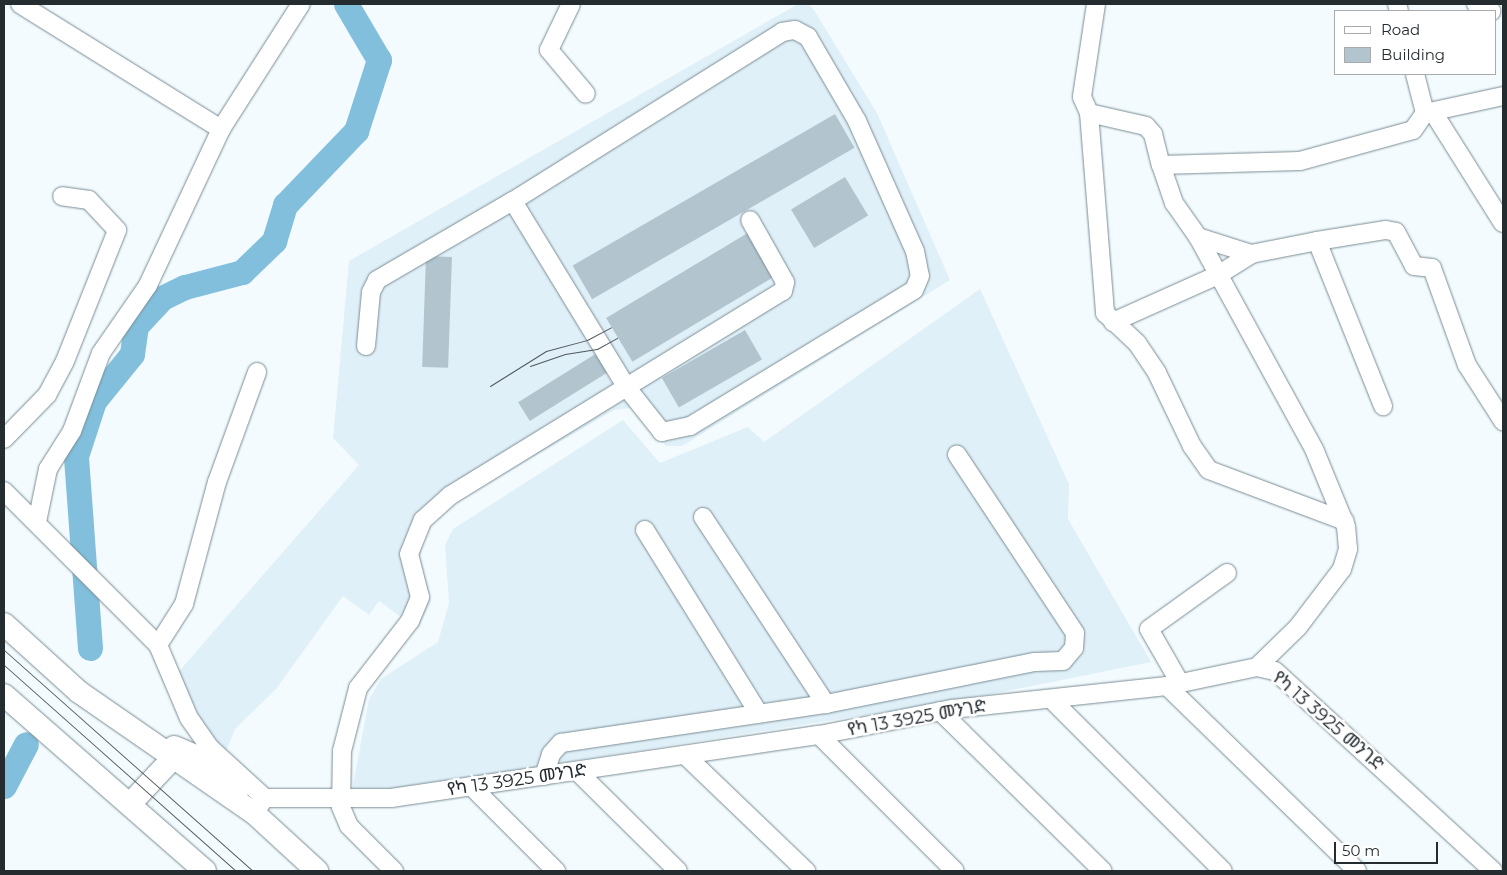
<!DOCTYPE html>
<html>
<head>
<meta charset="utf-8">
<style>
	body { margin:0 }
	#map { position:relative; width:1507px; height:875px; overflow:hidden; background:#f3fbfe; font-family:Montserrat,"Noto Sans Ethiopic",sans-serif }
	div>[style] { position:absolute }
	.built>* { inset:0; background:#e0f0f8 }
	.river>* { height:25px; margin:-12.5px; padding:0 12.5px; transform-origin:12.5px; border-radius:12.5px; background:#81bfdc }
	.building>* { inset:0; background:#b2c5ce; transform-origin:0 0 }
	.roads { filter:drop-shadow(0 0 1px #7a8c94) drop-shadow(0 0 1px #7a8c94) }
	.minor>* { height:18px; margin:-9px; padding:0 9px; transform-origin:9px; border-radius:9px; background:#fff }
	.major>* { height:22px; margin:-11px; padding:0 11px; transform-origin:11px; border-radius:11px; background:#fff }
	.tram>* { height:1px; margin:-0.5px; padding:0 0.5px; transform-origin:0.5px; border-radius:0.5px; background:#50585b }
	span { translate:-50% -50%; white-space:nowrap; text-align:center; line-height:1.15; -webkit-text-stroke:5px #fff; paint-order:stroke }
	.street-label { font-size:18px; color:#252c30 }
	.frame { position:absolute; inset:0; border:5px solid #252c30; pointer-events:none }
	.legend { position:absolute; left:1334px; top:10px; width:162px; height:65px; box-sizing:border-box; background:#fff; border:1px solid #a8abac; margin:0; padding:6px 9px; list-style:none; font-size:15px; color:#252c30 }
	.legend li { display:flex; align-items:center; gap:10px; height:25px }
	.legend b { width:25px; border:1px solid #a8abac }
	.scale { position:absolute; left:1334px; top:842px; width:104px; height:22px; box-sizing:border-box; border:2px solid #252c30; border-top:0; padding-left:6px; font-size:15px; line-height:18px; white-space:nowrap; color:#252c30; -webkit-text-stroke:4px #fff; paint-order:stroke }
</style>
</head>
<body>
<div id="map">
	<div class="built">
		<i style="clip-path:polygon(798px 4px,808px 4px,814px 10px,877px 113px,950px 280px,682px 446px,666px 446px,631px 408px,614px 410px,467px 496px,444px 511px,426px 531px,420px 558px,431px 601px,418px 629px,379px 601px,369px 615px,343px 596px,276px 689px,235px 729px,225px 754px,195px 721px,174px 677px,359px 465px,333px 438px,349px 261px)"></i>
		<i style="clip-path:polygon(980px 289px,1069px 484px,1068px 519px,1151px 662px,972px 698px,351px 796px,369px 699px,381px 679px,438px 642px,449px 603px,445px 545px,453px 529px,623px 420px,660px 463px,748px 427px,764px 442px)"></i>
	</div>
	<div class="river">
		<i style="left:90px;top:648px;width:193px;rotate:-94.2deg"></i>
		<i style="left:76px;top:456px;width:58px;rotate:-71.9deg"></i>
		<i style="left:94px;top:401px;width:60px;rotate:-51deg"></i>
		<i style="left:132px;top:354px;width:28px;rotate:-82deg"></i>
		<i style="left:136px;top:326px;width:38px;rotate:-47deg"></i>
		<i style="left:162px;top:298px;width:25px;rotate:-26deg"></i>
		<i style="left:185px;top:287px;width:59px;rotate:-14.7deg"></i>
		<i style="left:242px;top:272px;width:45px;rotate:-44.1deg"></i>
		<i style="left:274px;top:241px;width:38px;rotate:-73deg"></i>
		<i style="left:285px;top:205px;width:103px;rotate:-46.2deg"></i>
		<i style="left:356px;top:131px;width:75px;rotate:-72.1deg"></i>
		<i style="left:379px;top:60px;width:65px;rotate:-120.5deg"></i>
		<i style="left:4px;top:786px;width:47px;rotate:-62.4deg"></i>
	</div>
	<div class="building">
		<i style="left:835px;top:114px;width:39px;height:303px;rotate:60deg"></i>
		<i style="left:845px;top:177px;width:45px;height:63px;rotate:59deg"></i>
		<i style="left:751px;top:231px;width:51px;height:169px;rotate:59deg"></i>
		<i style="left:426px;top:256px;width:26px;height:111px;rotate:2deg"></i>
		<i style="left:745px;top:330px;width:34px;height:96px;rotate:60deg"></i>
		<i style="left:597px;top:353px;width:22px;height:93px;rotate:58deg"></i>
	</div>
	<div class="roads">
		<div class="minor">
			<i style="left:20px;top:4px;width:237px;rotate:31.9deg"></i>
			<i style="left:571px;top:4px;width:51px;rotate:115.6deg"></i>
			<i style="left:549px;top:50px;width:57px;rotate:49.9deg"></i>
			<i style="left:1096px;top:4px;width:94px;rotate:98.6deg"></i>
			<i style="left:1082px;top:97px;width:17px;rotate:66deg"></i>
			<i style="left:1089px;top:113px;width:58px;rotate:12.8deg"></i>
			<i style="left:1146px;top:126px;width:11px;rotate:49deg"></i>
			<i style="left:1153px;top:134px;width:32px;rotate:76deg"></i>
			<i style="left:1397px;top:4px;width:7px;rotate:74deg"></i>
			<i style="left:1476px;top:4px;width:17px;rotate:25deg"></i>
			<i style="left:1433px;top:112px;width:131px;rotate:57.8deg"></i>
			<i style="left:1089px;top:113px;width:201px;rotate:85.4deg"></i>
			<i style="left:1105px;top:313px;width:44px;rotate:43.2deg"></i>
			<i style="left:1137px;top:343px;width:36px;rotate:56deg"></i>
			<i style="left:1157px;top:373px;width:81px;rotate:64.4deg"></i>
			<i style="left:1192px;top:446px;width:29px;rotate:55deg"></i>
			<i style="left:1209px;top:470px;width:145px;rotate:20.6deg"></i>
			<i style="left:1425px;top:113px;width:80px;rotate:-12.3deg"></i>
			<i style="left:1198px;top:237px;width:42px;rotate:-125.2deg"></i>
			<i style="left:1174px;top:203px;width:40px;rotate:-108.9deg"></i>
			<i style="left:1161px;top:165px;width:139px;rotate:-1.6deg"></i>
			<i style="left:1300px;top:161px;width:117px;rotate:-15.3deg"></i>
			<i style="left:1413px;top:130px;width:21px;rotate:-55deg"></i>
			<i style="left:1425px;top:113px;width:40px;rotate:-104.4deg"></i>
			<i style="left:1317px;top:241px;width:70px;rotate:-9.1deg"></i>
			<i style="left:1386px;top:230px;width:10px;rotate:11deg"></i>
			<i style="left:1396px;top:232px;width:38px;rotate:62deg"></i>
			<i style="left:1414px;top:266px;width:18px;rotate:6deg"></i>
			<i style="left:1432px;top:268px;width:103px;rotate:70.2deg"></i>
			<i style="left:1467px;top:365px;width:67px;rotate:57.3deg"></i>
			<i style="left:1113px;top:322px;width:115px;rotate:-24.1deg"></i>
			<i style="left:1218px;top:275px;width:39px;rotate:-32deg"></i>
			<i style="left:366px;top:346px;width:54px;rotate:-84.7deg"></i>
			<i style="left:371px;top:292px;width:13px;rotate:-63deg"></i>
			<i style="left:377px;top:280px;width:157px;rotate:-30.2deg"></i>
			<i style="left:513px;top:201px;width:318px;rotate:-32.1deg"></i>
			<i style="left:782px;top:32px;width:13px;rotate:-9deg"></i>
			<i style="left:795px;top:30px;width:15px;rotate:28deg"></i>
			<i style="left:808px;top:37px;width:97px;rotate:59.7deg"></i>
			<i style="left:857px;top:121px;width:142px;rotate:66deg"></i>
			<i style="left:915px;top:251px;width:25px;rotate:79deg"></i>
			<i style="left:920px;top:276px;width:15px;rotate:113deg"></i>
			<i style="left:914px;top:290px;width:262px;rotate:148.7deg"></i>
			<i style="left:690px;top:426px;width:29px;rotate:168deg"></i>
			<i style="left:662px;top:432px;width:56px;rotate:-128.5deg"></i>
			<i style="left:627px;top:388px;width:219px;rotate:-121.4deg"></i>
			<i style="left:4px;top:439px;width:62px;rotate:-45.7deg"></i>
			<i style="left:47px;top:395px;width:38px;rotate:-62deg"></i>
			<i style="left:65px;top:361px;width:141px;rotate:-68.3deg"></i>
			<i style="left:117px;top:230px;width:41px;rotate:-133deg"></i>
			<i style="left:89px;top:200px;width:27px;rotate:-172deg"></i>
			<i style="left:4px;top:491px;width:218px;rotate:45deg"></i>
			<i style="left:158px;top:645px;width:79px;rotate:67deg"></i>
			<i style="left:189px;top:718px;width:37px;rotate:55deg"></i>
			<i style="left:210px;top:748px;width:74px;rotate:42.3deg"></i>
			<i style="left:265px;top:798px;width:10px;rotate:127deg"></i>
			<i style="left:703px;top:517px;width:224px;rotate:56.7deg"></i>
			<i style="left:37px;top:522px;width:54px;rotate:-78.3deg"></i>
			<i style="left:48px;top:469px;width:45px;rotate:-57.7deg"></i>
			<i style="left:72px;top:431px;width:83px;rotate:-69.6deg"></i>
			<i style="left:101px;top:353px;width:83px;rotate:-55.3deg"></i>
			<i style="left:148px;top:285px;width:172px;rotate:-64.9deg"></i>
			<i style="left:221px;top:129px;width:148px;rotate:-57.4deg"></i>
			<i style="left:645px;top:530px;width:216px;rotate:58.2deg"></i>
			<i style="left:158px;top:645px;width:49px;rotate:-57.6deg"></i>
			<i style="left:184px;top:604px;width:126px;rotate:-74.9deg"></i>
			<i style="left:217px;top:482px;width:117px;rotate:-70deg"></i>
			<i style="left:1257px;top:667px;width:57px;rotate:-44.3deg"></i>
			<i style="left:1298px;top:627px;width:73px;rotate:-52.8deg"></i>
			<i style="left:1342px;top:569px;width:21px;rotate:-73deg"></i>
			<i style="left:1348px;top:549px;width:22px;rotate:-95deg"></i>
			<i style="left:1346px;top:527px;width:84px;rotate:-112.3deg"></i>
			<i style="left:1314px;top:449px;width:242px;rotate:-118.7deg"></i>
			<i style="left:1198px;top:237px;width:56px;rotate:17.8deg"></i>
			<i style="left:1251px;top:254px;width:67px;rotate:-11.1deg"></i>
			<i style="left:1317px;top:241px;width:178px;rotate:68.2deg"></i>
			<i style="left:1180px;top:683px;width:62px;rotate:-119.9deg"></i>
			<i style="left:1149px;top:629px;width:96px;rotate:-35.7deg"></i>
			<i style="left:1167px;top:686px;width:265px;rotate:44.2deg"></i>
			<i style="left:1051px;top:699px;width:243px;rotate:45deg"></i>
			<i style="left:940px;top:711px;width:228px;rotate:44.5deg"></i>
			<i style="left:819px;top:735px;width:192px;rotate:45deg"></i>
			<i style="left:685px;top:755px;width:168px;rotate:43.8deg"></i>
			<i style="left:577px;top:771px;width:142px;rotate:44.7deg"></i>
			<i style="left:544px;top:776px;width:23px;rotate:-72deg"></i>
			<i style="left:551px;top:754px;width:15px;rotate:-48deg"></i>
			<i style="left:561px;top:743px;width:268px;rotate:-8.4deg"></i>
			<i style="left:826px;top:704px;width:213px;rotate:-11.4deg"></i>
			<i style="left:1035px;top:662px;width:28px;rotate:-2deg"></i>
			<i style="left:1063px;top:661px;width:17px;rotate:-50deg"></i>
			<i style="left:1074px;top:648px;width:15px;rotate:-86deg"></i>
			<i style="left:1075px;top:633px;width:214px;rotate:-123.5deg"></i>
			<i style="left:472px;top:787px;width:119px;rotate:45deg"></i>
			<i style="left:265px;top:798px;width:126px"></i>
			<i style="left:391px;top:798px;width:433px;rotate:-8.4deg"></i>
			<i style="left:819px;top:735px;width:136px;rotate:-11.1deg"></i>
			<i style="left:952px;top:709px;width:216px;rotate:-6.1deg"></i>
			<i style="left:1167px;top:686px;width:92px;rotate:-11.9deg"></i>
			<i style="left:1257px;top:667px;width:18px;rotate:13deg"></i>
			<i style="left:1275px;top:671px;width:296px;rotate:42.5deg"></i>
			<i style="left:394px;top:871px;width:64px;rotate:-135deg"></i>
			<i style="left:349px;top:826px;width:21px;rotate:-113deg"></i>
			<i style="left:341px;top:807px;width:56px;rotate:-89deg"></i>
			<i style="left:342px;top:751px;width:65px;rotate:-75.7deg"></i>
			<i style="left:358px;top:688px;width:85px;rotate:-52.2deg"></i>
			<i style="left:410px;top:621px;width:26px;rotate:-67deg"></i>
			<i style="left:420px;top:597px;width:44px;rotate:-104.3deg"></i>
			<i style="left:409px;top:554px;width:37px;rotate:-68deg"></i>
			<i style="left:423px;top:520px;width:38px;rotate:-42deg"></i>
			<i style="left:451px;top:495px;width:390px;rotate:-31.6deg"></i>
			<i style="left:783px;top:291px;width:9px;rotate:-77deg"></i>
			<i style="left:785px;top:282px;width:71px;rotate:-119.4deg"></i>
		</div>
		<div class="major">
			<i style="left:4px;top:624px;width:101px;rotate:42.2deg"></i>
			<i style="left:79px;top:692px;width:213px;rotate:34.7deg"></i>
			<i style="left:254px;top:813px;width:86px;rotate:42.6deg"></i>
			<i style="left:4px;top:695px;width:267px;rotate:41.2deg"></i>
			<i style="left:174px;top:747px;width:39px;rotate:23deg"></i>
			<i style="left:210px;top:762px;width:21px;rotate:39deg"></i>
			<i style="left:226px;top:775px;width:21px;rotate:59deg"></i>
			<i style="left:130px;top:804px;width:64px;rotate:-46.9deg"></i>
		</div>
	</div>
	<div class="tram">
		<i style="left:530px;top:366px;width:37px;rotate:-19deg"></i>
		<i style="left:565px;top:354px;width:32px;rotate:-9deg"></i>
		<i style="left:597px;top:349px;width:23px;rotate:-29deg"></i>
		<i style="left:490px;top:386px;width:66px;rotate:-32deg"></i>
		<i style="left:546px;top:351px;width:42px;rotate:-15deg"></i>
		<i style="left:587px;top:340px;width:27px;rotate:-28deg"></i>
		<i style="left:4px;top:650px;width:333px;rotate:41.6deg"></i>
		<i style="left:4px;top:665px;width:310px;rotate:41.6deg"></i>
	</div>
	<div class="street-label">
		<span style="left:917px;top:718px;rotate:-10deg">የካ 13 3925 መንገድ</span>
		<span style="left:1328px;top:721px;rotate:41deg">የካ 13 3925 መንገድ</span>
		<span style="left:517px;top:780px;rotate:-8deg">የካ 13 3925 መንገድ</span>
	</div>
	<div class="frame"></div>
	<ul class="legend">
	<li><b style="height:6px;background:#fff"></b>Road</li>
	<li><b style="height:14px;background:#b2c5ce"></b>Building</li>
	</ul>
	<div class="scale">50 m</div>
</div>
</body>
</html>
